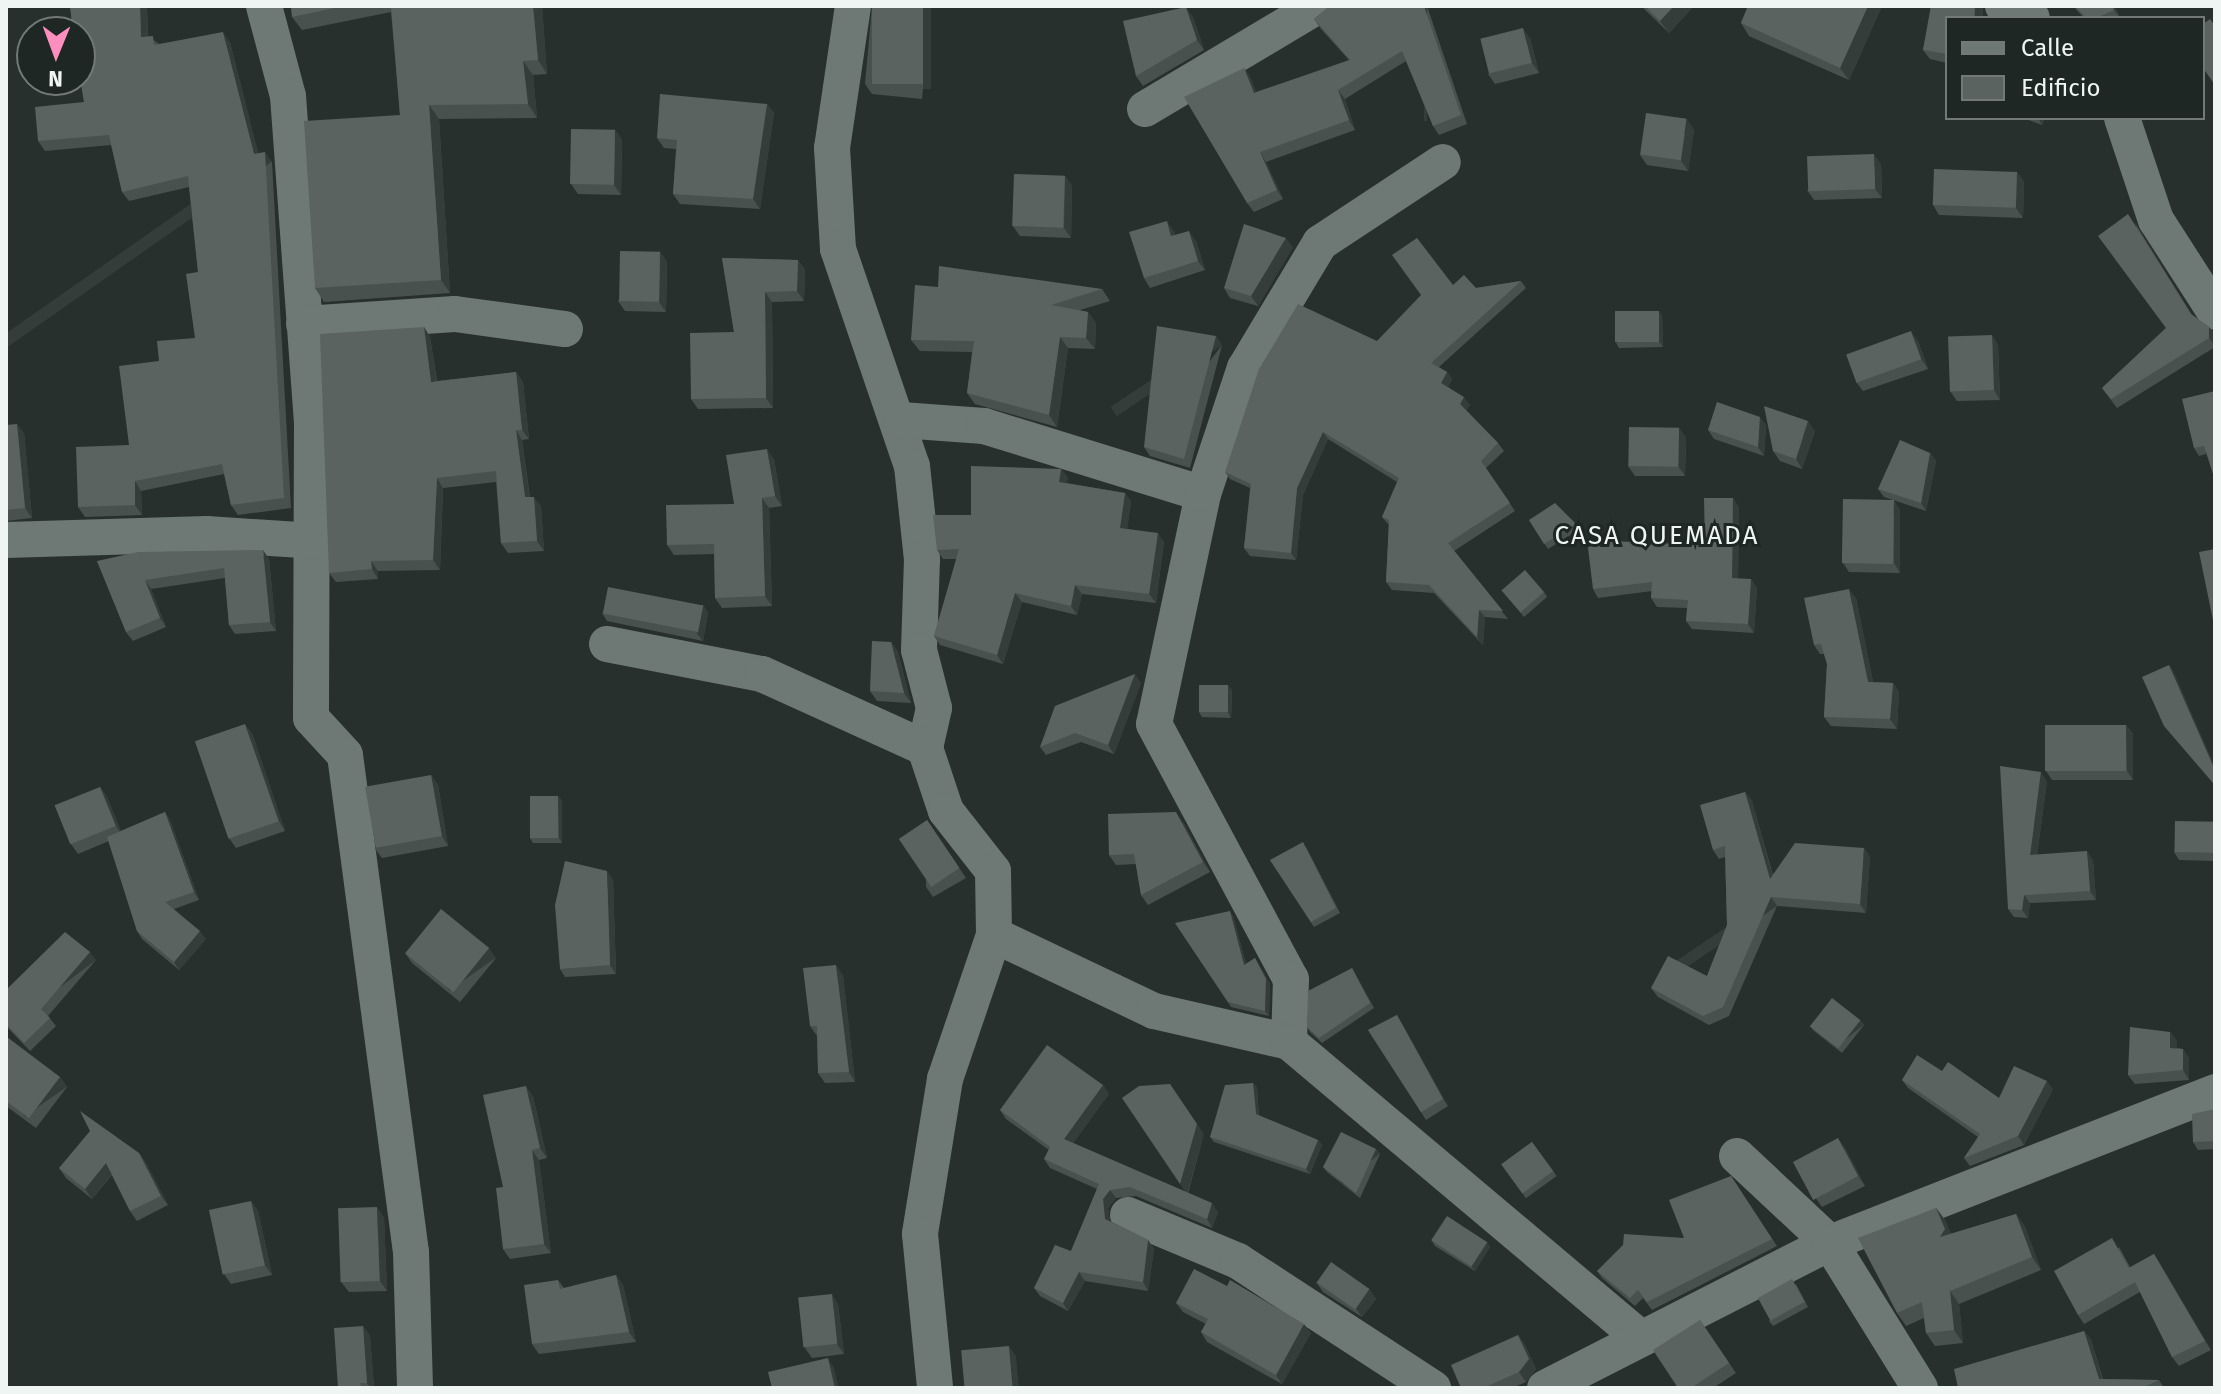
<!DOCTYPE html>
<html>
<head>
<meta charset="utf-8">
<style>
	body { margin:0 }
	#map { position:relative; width:2221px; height:1394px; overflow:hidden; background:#28302e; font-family:"Fira Sans",sans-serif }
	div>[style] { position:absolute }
	.minor>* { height:36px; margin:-18px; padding:0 18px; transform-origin:18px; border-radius:18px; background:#6e7874 }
	.wall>* { inset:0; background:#49514e; transform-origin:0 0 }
	.shaded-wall>* { inset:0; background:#343d3a; transform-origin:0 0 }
	.building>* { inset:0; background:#5a6360; transform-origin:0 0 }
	span { translate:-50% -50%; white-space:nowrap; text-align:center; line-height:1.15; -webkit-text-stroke:6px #1e2724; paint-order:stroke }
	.neighbourhood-label { font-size:26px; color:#eff5f3; letter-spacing:2px }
	.frame { position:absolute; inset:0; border:8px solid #eff5f3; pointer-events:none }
	.legend { position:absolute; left:1945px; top:16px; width:260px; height:104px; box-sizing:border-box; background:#1e2724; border:2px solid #727977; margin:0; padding:10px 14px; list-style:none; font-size:24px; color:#eff5f3 }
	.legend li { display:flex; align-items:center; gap:16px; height:40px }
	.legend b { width:40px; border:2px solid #727977 }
	.north { position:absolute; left:16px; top:16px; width:80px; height:80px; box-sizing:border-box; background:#1e2724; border:2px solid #727977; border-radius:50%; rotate:181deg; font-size:22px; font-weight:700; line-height:32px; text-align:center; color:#eff5f3 }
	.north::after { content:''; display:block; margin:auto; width:28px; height:36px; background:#fe8ebd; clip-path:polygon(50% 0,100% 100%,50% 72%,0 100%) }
</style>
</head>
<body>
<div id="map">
	<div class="minor">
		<i style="left:264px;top:6px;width:93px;rotate:75.1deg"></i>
		<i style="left:288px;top:96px;width:328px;rotate:85.8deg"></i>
		<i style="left:312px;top:423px;width:295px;rotate:90.2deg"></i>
		<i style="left:311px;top:718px;width:50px;rotate:47.4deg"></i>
		<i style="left:345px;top:755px;width:501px;rotate:82.44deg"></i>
		<i style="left:411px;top:1252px;width:136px;rotate:88.3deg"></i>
		<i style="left:853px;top:6px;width:144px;rotate:98.4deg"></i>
		<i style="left:832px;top:148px;width:101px;rotate:86.6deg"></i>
		<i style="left:838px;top:249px;width:229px;rotate:71.2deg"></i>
		<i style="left:912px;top:466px;width:94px;rotate:83.9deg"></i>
		<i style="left:922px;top:559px;width:91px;rotate:91.9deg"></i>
		<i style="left:919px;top:650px;width:60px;rotate:75.5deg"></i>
		<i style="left:934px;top:708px;width:41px;rotate:102.7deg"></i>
		<i style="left:925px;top:748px;width:66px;rotate:71.6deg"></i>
		<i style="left:946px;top:811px;width:76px;rotate:51.9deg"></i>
		<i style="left:993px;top:871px;width:64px;rotate:89.1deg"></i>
		<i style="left:994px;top:935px;width:152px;rotate:108.8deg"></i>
		<i style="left:945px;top:1079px;width:157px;rotate:99.2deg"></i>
		<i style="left:920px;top:1234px;width:155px;rotate:84.4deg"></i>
		<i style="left:2003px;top:6px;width:31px;rotate:22deg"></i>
		<i style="left:1145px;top:109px;width:201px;rotate:-30.8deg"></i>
		<i style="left:2122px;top:118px;width:108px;rotate:71.6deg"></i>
		<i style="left:2156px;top:220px;width:109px;rotate:57.3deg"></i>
		<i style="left:304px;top:324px;width:151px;rotate:-3.8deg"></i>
		<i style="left:455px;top:314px;width:111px;rotate:7.8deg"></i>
		<i style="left:901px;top:420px;width:83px;rotate:4.1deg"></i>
		<i style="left:984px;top:426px;width:229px;rotate:17.2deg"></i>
		<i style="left:1203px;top:494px;width:235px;rotate:102deg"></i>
		<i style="left:1154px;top:724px;width:289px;rotate:61.8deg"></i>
		<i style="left:1291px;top:979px;width:63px;rotate:91.8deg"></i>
		<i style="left:1203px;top:494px;width:133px;rotate:-71.6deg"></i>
		<i style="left:1245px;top:368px;width:146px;rotate:-59deg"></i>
		<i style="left:1320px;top:243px;width:147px;rotate:-33.4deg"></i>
		<i style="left:6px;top:540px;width:201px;rotate:-1.7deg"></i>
		<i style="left:207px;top:534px;width:107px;rotate:3.7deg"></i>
		<i style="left:607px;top:644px;width:158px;rotate:11deg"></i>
		<i style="left:762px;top:674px;width:179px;rotate:24.4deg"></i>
		<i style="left:994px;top:935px;width:177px;rotate:25.4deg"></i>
		<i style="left:1154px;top:1011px;width:139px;rotate:12.9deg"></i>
		<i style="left:1289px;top:1042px;width:458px;rotate:40.1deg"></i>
		<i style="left:1737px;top:1156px;width:127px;rotate:43.1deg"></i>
		<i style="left:1830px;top:1243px;width:171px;rotate:58.2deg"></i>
		<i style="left:1128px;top:1215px;width:119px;rotate:22.7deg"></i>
		<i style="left:1238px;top:1261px;width:233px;rotate:33.1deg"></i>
		<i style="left:1545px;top:1388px;width:320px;rotate:-27deg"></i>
		<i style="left:1830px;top:1243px;width:414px;rotate:-21.4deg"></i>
	</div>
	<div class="wall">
		<i style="clip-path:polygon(70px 6px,147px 6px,148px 36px,159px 44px,230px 42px,258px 153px,272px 162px,291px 508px,238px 515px,231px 505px,224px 474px,141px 491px,142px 515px,85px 517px,78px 507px,129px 445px,159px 361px,195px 338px,198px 272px,189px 187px,129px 201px,122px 192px,111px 145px,45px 151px,38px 141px,84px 102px)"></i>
		<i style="clip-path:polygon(291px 6px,542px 6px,547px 74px,533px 75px,537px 118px,439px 119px,450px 293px,324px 302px,315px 288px,400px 115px,391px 12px,302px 30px,292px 17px)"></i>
		<i style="clip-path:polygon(872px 6px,931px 6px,922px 99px,872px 94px,865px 84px)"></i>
		<i style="clip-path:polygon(1330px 6px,1427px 6px,1467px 124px,1439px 135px,1433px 126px,1406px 61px,1345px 99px,1355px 130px,1266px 162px,1283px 199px,1254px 212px,1247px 203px,1244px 68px,1250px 77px,1256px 92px,1349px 60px,1321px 29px,1314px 19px)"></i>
		<i style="clip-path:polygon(1641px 6px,1694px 6px,1669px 33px)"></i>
		<i style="clip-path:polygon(1748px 6px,1882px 6px,1849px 80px,1749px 36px,1741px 23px)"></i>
		<i style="clip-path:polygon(1931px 6px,1983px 6px,1982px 18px,1947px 18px,1947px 63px,1930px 59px,1923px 50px)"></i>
		<i style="clip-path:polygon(2073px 6px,2115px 6px,2120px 18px,2084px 18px)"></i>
		<i style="clip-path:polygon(1193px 17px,1204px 50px,1143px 86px,1136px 76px)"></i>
		<i style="clip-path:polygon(1530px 38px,1539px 73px,1495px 84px,1488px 74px)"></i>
		<i style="clip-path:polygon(767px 104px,774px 113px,760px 209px,680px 204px,673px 194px,676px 149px,664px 148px,657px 138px)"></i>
		<i style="clip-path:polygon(2023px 118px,2045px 118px,2042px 125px)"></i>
		<i style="clip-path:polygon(1694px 129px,1688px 171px,1647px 165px,1640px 155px)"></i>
		<i style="clip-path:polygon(615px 130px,622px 140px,621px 195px,578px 194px,571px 184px)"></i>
		<i style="clip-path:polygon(1881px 164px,1882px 198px,1814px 200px,1807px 190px)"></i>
		<i style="clip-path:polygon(2017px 172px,2024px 182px,2023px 218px,1939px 215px,1933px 205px)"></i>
		<i style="clip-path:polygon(1065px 176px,1072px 186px,1071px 238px,1020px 236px,1013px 226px)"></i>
		<i style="clip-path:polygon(2135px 223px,2192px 315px,2209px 327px,2215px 335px,2215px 347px,2117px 408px,2102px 388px,2166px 328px)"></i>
		<i style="clip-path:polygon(1174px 231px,1175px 235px,1196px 241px,1205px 270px,1150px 288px,1144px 278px)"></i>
		<i style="clip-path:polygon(1293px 247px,1258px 306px,1230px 298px,1224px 288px)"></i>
		<i style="clip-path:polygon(660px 252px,667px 262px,666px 312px,625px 311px,618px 301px)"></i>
		<i style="clip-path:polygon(722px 258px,798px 260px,805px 270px,804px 301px,772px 302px,773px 408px,698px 409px,691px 399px,734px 332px)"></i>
		<i style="clip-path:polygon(1521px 281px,1526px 288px,1439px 367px,1447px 372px,1452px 379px,1448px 387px,1470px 405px,1466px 410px,1498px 443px,1504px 451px,1486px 468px,1515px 511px,1454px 551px,1508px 619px,1485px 617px,1483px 645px,1434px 593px,1392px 590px,1386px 582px,1389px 525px,1382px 517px,1397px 482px,1328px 439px,1303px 495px,1296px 560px,1250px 556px,1244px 548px,1250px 488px,1230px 479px,1225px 472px,1377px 341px,1453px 285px,1476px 288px)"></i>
		<i style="clip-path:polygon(938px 287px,1102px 289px,1110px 301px,1080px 310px,1088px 312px,1096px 323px,1095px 349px,1068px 348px,1057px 427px,975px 404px,967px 393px,972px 352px,920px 351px,911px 340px)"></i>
		<i style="clip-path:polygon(1659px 311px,1662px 316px,1663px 347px,1619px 348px,1616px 343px)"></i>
		<i style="clip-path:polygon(424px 327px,430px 337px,437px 381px,516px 372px,523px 382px,529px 439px,522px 440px,530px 497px,541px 506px,544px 551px,508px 553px,501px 543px,496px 482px,443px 488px,440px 570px,378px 571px,378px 579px,336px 582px,329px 573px)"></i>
		<i style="clip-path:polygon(1992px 335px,1998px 345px,2000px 400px,1957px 401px,1950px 391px)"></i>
		<i style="clip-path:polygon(1918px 341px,1928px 369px,1863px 391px,1856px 382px)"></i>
		<i style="clip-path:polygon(1222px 345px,1190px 468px,1150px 456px,1144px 447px)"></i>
		<i style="clip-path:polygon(2215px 391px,2206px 454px,2199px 456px,2194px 448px)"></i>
		<i style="clip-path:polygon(6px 425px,24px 433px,32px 518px,6px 521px)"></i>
		<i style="clip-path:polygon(1766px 425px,1764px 456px,1714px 439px,1708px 430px)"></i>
		<i style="clip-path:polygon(1679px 428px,1686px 438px,1685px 476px,1635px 476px,1628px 466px)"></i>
		<i style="clip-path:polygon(1815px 431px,1802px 469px,1780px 461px,1773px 451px)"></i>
		<i style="clip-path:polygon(1930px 453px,1936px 461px,1926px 511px,1884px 497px,1878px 489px)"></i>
		<i style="clip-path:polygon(774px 459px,782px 506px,769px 508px,772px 606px,722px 608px,715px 598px,714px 554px,674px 555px,667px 545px,734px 504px)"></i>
		<i style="clip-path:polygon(1061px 469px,1068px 478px,1066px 483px,1125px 493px,1131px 502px,1127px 529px,1164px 542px,1156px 603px,1082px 594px,1077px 615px,1022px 602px,1003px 664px,940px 645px,934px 636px,957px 559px,943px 559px,937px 550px,971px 515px)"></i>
		<i style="clip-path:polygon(1739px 507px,1738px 579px,1751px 579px,1757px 588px,1754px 633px,1692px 629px,1686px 621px,1687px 608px,1657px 607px,1651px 598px,1652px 591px,1598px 598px,1593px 589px,1705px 545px)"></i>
		<i style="clip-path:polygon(1900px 509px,1900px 573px,1849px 572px,1843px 563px)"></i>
		<i style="clip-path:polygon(1529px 520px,1576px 524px,1580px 529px,1548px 549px)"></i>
		<i style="clip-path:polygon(269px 559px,276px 631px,235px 634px,229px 625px,225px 578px,151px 589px,166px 627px,133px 641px,126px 632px,97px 561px)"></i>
		<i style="clip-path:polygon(1501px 590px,1544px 592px,1547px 597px,1524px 617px)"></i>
		<i style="clip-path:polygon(1856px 598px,1873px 682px,1893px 683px,1899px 692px,1897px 729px,1831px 726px,1824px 717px,1827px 664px,1824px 654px,1820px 654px,1814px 645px)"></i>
		<i style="clip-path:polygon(703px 605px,708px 613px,703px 641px,607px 621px,602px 613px)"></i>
		<i style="clip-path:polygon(891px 642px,898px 652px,911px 703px,877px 701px,870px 691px)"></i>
		<i style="clip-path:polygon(1141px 683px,1114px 754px,1081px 742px,1046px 755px,1040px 747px)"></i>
		<i style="clip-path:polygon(1232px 690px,1231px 718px,1202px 717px,1199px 712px)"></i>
		<i style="clip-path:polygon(2126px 725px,2133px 734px,2133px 780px,2052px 780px,2046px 771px)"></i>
		<i style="clip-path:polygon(252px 733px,285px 831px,236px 848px,229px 838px)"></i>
		<i style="clip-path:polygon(431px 775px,438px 785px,448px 846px,382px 858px,375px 849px)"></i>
		<i style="clip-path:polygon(2047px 781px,2037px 855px,2093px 860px,2096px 900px,2030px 903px,2028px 918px,2014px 917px,2008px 909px)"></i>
		<i style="clip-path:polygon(100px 787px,107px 797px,121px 831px,165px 812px,170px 820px,199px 900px,174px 909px,206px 939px,179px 970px,142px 939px,137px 931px,109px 841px,78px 854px,71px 844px)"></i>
		<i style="clip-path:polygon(1745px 792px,1752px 801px,1773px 875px,1870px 856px,1866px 913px,1777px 906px,1729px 1016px,1709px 1025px,1658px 997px,1651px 988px,1707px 976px,1727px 925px,1725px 857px,1719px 859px,1713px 850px)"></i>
		<i style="clip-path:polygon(558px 796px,562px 801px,562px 843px,533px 843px,530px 838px)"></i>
		<i style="clip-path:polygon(927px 820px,966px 878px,933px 897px,926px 887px)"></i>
		<i style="clip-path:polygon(1183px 822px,1210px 872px,1148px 905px,1141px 895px,1136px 864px,1116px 865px,1109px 855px)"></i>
		<i style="clip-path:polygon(2215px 822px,2215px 861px,2179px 860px,2174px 852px)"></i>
		<i style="clip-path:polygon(1306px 847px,1340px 913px,1314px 927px,1270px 860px)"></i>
		<i style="clip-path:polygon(613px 879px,616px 974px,565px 977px,560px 969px)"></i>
		<i style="clip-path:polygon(1233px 916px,1246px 964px,1255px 958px,1270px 984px,1269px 1016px,1231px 1007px,1175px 923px)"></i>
		<i style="clip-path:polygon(405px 953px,496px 958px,460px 1002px,412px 963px)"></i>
		<i style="clip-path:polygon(96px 960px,48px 1016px,56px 1026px,30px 1051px,6px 1026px,6px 990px)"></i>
		<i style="clip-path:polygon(1352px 968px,1374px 1008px,1322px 1043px,1310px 1032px,1307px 1027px)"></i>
		<i style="clip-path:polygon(843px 975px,855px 1082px,825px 1083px,818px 1073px,817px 1036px,810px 1026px)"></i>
		<i style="clip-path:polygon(1397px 1015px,1448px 1106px,1426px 1120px,1368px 1030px)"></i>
		<i style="clip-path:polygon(1860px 1020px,1864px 1025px,1842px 1053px,1814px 1031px,1810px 1026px)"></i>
		<i style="clip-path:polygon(2170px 1032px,2177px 1041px,2176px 1048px,2183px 1049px,2189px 1058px,2189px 1080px,2135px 1084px,2128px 1075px)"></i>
		<i style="clip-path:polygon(6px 1039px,60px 1077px,67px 1087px,36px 1128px,6px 1106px)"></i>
		<i style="clip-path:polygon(1942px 1071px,1999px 1098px,2053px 1089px,2024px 1145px,1970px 1166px,1964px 1158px,1978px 1137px,1908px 1088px,1902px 1080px)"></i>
		<i style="clip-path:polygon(1253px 1083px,1257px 1088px,1259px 1116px,1318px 1140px,1322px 1145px,1310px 1174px,1214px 1142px,1210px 1137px)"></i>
		<i style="clip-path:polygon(1103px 1085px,1109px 1094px,1073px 1143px,1185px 1192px,1204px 1134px,1188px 1193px,1218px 1212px,1212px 1228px,1136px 1196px,1116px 1198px,1108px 1208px,1110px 1221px,1148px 1240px,1154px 1249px,1148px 1291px,1085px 1281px,1068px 1311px,1040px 1296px,1034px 1288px,1071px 1251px,1097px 1189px,1050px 1168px,1044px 1159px,1049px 1150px,1006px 1119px,1000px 1110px)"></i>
		<i style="clip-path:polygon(533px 1096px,547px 1158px,539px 1160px,551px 1253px,510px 1259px,503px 1249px,503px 1187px)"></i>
		<i style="clip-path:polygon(2215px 1109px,2215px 1149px,2198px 1150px,2193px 1142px)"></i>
		<i style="left:1532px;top:1142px;width:42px;height:38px;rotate:54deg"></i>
		<i style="clip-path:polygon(1845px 1148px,1865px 1186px,1822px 1207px,1815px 1197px)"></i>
		<i style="clip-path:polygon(1376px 1149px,1380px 1154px,1360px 1198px,1327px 1172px,1323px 1167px)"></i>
		<i style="clip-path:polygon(139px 1153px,146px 1163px,168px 1205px,137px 1221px,130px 1211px,112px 1175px,92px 1199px,66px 1178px,59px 1168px)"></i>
		<i style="clip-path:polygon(1731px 1176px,1777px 1246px,1652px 1310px,1643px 1298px,1635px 1306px,1602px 1278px,1597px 1271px,1684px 1238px)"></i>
		<i style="clip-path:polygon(251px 1201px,258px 1211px,272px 1275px,231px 1284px,224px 1274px)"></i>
		<i style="clip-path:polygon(1936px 1208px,1945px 1220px,1951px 1234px,2016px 1214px,2025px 1227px,2041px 1270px,1959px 1304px,1963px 1343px,1935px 1346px,1926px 1333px,1924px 1318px,1906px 1326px,1897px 1313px)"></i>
		<i style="clip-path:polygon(384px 1217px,387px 1291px,349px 1292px,342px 1283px)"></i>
		<i style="clip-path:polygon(1432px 1241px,1487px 1242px,1490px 1247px,1475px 1271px,1435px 1246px)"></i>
		<i style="clip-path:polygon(2119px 1247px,2130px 1267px,2154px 1254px,2211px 1350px,2179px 1366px,2172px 1357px,2140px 1292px,2084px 1324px,2078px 1315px)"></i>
		<i style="clip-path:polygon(616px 1275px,623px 1285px,636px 1342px,539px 1354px,532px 1344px,558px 1280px,564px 1288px)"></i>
		<i style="clip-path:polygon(1316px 1282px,1369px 1289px,1376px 1299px,1362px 1317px,1323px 1292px)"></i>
		<i style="clip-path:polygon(1796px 1284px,1808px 1307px,1773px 1326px,1769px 1321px)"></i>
		<i style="clip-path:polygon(1176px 1303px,1311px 1333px,1282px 1384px,1207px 1342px,1201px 1332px,1206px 1324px,1183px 1312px)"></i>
		<i style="clip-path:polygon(838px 1304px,844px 1354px,812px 1358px,805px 1348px)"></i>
		<i style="clip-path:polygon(1700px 1320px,1736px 1373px,1713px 1388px,1678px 1388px)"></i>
		<i style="clip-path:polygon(363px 1326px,370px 1336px,374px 1388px,338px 1388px)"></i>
		<i style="clip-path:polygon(2084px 1331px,2091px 1340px,2103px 1379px,2159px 1380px,2164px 1388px,1958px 1388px)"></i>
		<i style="clip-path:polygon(1518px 1335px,1525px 1345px,1536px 1369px,1526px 1382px,1512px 1388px,1461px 1388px)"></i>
	</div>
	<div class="shaded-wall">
		<i style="clip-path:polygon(140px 6px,147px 6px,148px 47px,141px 37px)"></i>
		<i style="clip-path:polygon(533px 6px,542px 6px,547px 74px,538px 60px)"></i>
		<i style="left:923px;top:6px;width:8px;height:83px"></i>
		<i style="left:1424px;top:6px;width:3px;height:115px"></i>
		<i style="clip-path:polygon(1674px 6px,1694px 6px,1669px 33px,1660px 21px)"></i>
		<i style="clip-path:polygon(1868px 6px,1882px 6px,1849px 80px,1840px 68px)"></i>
		<i style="left:1975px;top:6px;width:8px;height:12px"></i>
		<i style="clip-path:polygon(2112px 6px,2115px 6px,2120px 18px,2114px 10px)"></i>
		<i style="clip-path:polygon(1186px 7px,1193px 17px,1204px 50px,1197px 40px)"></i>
		<i style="clip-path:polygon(1523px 28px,1530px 38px,1539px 73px,1532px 63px)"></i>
		<i style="clip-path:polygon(223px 32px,230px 42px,261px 164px,254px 154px)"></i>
		<i style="clip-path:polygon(523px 61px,533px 75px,537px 118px,528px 104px)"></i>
		<i style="clip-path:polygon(1244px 68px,1250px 77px,1260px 102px,1254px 93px)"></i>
		<i style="clip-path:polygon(1338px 90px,1345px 99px,1355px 130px,1349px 120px)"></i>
		<i style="clip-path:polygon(767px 104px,774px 113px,760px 209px,753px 199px)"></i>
		<i style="clip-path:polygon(429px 105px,439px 119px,450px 293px,441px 280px)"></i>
		<i style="clip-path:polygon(2038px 118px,2045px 118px,2042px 125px)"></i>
		<i style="clip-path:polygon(1687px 119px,1694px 129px,1688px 171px,1681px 161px)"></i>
		<i style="clip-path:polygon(615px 130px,622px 140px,621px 195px,614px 185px)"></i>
		<i style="left:265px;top:152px;width:12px;height:347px;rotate:55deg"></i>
		<i style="clip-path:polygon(1260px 152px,1266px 162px,1283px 199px,1277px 190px)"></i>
		<i style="clip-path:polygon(1874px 154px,1881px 164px,1882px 198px,1875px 189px)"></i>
		<i style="clip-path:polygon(2017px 172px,2024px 182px,2023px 218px,2016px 208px)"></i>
		<i style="clip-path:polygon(1065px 176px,1072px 186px,1071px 238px,1064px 228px)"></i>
		<i style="clip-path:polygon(1167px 221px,1174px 231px,1178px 246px,1171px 236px)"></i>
		<i style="clip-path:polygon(1189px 231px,1196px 241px,1205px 270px,1198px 261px)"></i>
		<i style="clip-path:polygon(1286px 238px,1293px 247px,1258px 306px,1251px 296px)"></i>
		<i style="clip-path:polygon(660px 252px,667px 262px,666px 312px,659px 302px)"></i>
		<i style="clip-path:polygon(798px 260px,805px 270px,804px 301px,797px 291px)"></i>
		<i style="clip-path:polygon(765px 292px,772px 302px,773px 408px,766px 398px)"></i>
		<i style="clip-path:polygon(1659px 311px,1662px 316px,1663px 347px,1659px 342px)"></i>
		<i style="clip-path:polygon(1088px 312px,1096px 323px,1095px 349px,1086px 338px)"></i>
		<i style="clip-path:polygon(424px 327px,430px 337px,438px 392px,431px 382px)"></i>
		<i style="clip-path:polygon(2209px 327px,2215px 335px,2215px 346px,2209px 338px)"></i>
		<i style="clip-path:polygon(1911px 331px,1918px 341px,1928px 369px,1921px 359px)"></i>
		<i style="clip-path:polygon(1992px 335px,1998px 345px,2000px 400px,1994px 390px)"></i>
		<i style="left:1216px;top:336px;width:11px;height:127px;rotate:56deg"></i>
		<i style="clip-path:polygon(1060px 337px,1068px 348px,1057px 427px,1049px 415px)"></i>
		<i style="clip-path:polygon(516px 372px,523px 382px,529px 439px,522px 430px)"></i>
		<i style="clip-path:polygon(1447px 372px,1452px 379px,1446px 390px,1441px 383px)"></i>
		<i style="clip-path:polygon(1464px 397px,1470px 405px,1466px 411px,1460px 404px)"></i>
		<i style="clip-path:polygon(1760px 417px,1766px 425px,1764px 456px,1758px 447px)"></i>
		<i style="clip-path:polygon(1808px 421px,1815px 431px,1802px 469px,1796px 459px)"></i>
		<i style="clip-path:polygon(17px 424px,24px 433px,32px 518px,25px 508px)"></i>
		<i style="clip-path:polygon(1679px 428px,1686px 438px,1685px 476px,1678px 466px)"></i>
		<i style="clip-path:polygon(516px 430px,522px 440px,531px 507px,525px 497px)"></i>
		<i style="clip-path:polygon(1323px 432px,1328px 439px,1303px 495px,1296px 560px,1291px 553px,1297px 488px)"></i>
		<i style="clip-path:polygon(767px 449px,774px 459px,782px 506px,775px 496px)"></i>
		<i style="clip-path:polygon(1930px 453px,1936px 461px,1926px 511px,1921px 503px)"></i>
		<i style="clip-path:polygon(1061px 469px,1068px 478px,1065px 491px,1059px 482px)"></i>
		<i style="clip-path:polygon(437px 478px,443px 488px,440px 570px,433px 560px)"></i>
		<i style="clip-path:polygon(135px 481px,141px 491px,142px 515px,135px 505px)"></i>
		<i style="clip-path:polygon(1125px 493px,1131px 502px,1126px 537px,1120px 528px)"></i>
		<i style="clip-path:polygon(534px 497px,541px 506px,544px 551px,537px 541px)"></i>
		<i style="clip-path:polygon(762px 498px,769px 508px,772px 606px,765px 596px)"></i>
		<i style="clip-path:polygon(1733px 498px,1739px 507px,1738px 587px,1732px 578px)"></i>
		<i style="clip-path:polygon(1894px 500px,1900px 509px,1900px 573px,1894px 563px)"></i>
		<i style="clip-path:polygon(1158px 533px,1164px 542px,1156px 603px,1149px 594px)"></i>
		<i style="clip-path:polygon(263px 550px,269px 559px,276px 631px,270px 622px)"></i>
		<i style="clip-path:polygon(371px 561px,378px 571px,378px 579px,372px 569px)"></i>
		<i style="clip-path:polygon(1751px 579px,1757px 588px,1754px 633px,1748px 624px)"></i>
		<i style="clip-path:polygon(145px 580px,151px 589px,166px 627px,160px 618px)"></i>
		<i style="clip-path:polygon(1075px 585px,1082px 594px,1077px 615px,1071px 606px)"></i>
		<i style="clip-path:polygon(1849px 589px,1856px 598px,1875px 691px,1868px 682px)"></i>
		<i style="clip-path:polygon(1015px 593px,1022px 602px,1003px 664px,997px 655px)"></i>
		<i style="clip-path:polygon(703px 605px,708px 613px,703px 641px,697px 634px)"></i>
		<i style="clip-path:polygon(1479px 610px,1485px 617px,1483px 645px,1477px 637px)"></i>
		<i style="clip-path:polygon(891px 642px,898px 652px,911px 703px,904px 693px)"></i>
		<i style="clip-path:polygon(2169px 665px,2173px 670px,2215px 767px,2215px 770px)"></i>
		<i style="clip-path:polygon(1135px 674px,1141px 683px,1114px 754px,1108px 745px)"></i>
		<i style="clip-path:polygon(1893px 683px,1899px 692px,1897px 729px,1890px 719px)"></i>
		<i style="clip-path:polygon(1228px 685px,1232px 690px,1231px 718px,1228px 713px)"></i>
		<i style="clip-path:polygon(245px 724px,252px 733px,285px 831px,279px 821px)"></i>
		<i style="clip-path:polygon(2126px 725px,2133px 734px,2133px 780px,2127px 771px)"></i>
		<i style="clip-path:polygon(2041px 772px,2047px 781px,2036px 863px,2030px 855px)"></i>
		<i style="clip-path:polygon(431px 775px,438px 785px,448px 846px,442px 836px)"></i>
		<i style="clip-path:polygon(100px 787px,107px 797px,123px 836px,116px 826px)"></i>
		<i style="clip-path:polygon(1745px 792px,1752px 801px,1776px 888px,1770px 879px)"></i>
		<i style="clip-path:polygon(558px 796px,562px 801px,562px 843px,559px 838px)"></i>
		<i style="clip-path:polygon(165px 812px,170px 820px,199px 900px,194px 892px)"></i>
		<i style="clip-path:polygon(1176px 812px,1183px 822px,1210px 872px,1203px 862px)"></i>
		<i style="clip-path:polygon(1864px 848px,1870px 856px,1866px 913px,1860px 904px)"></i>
		<i style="clip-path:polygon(2087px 851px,2093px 860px,2096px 900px,2090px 891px)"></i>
		<i style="clip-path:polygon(607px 871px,613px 879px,616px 974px,610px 965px)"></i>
		<i style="clip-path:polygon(2024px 895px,2030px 903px,2028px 918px,2022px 910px)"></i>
		<i style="left:1771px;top:897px;width:11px;height:120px;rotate:56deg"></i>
		<i style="clip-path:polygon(1230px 911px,1233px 916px,1248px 970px,1244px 965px)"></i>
		<i style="clip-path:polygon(200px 931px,206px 939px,179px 970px,174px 962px)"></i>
		<i style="left:489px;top:948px;width:12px;height:57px;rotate:55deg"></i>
		<i style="left:90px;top:952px;width:10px;height:75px;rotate:53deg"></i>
		<i style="clip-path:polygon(1255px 958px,1270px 984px,1269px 1016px,1265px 1011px)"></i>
		<i style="clip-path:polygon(836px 965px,843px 975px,855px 1082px,849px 1072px)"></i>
		<i style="clip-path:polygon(1397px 1015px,1402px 1023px,1448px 1106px,1443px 1099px)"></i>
		<i style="left:1860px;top:1020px;width:6px;height:36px;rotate:51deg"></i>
		<i style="clip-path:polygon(2170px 1032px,2177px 1041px,2176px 1057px,2170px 1048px)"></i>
		<i style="clip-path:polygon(2183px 1049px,2189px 1058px,2189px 1080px,2183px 1070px)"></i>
		<i style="left:60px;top:1077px;width:12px;height:51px;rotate:55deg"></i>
		<i style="clip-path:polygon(2047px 1081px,2053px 1089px,2024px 1145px,2018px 1136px)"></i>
		<i style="clip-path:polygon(1253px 1083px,1257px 1088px,1259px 1119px,1256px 1114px)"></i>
		<i style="clip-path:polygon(1170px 1084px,1204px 1134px,1187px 1194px,1180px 1184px)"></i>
		<i style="clip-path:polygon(1103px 1085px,1109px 1094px,1070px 1147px,1064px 1139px)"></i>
		<i style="clip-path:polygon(526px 1086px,533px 1096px,547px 1158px,540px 1148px)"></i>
		<i style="clip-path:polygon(1838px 1138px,1845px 1148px,1865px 1186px,1858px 1176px)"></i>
		<i style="clip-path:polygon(1318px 1140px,1322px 1145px,1310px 1174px,1306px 1169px)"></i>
		<i style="left:1376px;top:1149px;width:6px;height:48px;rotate:51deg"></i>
		<i style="clip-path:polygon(532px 1150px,539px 1160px,551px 1253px,544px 1244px)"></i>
		<i style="clip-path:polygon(139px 1153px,146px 1163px,168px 1205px,161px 1196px)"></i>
		<i style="clip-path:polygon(106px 1163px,113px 1173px,92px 1199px,85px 1189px)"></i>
		<i style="clip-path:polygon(1110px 1190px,1116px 1198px,1108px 1208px,1111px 1227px,1105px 1219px,1103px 1199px)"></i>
		<i style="clip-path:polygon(251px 1201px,258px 1211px,272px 1275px,265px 1265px)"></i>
		<i style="clip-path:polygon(1212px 1203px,1218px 1212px,1212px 1228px,1207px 1219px)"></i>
		<i style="clip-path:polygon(377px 1207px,384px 1217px,387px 1291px,380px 1281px)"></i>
		<i style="clip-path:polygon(1936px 1208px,1945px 1220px,1954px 1242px,1940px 1237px)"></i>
		<i style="clip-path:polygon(2016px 1214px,2025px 1227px,2041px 1270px,2032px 1257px)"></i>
		<i style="clip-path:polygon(1148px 1240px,1154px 1249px,1148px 1291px,1143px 1282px)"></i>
		<i style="clip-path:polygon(1487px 1242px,1490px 1247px,1475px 1271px,1471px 1266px)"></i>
		<i style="clip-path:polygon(2154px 1254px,2160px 1263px,2211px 1350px,2205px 1341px)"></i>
		<i style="clip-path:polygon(1079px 1272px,1085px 1281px,1068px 1311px,1063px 1303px)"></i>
		<i style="clip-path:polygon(616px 1275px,623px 1285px,636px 1342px,629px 1332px)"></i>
		<i style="clip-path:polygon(1369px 1289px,1376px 1299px,1362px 1317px,1355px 1307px)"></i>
		<i style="clip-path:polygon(1950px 1291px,1959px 1304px,1963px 1343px,1954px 1330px)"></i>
		<i style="clip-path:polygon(832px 1294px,838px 1304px,844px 1354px,837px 1344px)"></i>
		<i style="clip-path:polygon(1304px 1324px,1311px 1333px,1282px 1384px,1276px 1375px)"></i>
		<i style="clip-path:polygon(363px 1326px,370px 1336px,374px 1388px,371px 1388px,367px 1383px)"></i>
		<i style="clip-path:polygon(2084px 1331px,2091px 1340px,2105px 1388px,2099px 1379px)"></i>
		<i style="clip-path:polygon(1518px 1335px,1525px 1345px,1536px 1369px,1526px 1382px,1519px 1372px)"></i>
		<i style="clip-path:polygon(1009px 1346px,1016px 1356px,1019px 1388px,1013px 1388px)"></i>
		<i style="clip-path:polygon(828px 1358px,834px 1368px,839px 1388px,835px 1388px)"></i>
	</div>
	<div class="building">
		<i style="clip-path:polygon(70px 6px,140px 6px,141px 37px,153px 36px,154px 45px,223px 32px,254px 154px,265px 152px,284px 498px,231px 505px,222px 464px,135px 481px,135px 505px,78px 507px,76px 447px,129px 445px,119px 366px,159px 361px,157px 341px,195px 338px,186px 274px,198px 272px,188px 176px,122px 192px,109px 135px,38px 141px,35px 107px,84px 102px,80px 78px,80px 32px,73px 32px)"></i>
		<i style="clip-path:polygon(291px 6px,344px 6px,292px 17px)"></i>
		<i style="clip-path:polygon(391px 6px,533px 6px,538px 60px,523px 61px,528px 104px,429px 105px,441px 280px,315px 288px,304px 121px,400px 115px)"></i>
		<i style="left:872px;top:6px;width:51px;height:78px"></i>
		<i style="clip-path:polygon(1330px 6px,1424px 6px,1461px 115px,1433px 126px,1402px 51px,1338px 90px,1349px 120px,1260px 152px,1277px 190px,1247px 203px,1184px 97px,1244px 68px,1254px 93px,1350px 60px,1314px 19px)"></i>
		<i style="clip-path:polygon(1645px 6px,1674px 6px,1660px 21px)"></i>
		<i style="clip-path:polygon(1748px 6px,1868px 6px,1840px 68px,1741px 23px)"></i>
		<i style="clip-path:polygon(1931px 6px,1975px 6px,1974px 18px,1947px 18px,1947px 54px,1923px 50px)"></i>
		<i style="clip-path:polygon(2075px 6px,2112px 6px,2114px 10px,2096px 18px,2086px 18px)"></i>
		<i style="clip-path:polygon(1186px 7px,1197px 40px,1136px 76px,1123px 21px)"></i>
		<i style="clip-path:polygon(2210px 19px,2215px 26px,2215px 85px,2203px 68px,2203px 24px)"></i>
		<i style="left:1523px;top:28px;width:36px;height:44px;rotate:76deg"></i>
		<i style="clip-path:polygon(660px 94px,767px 104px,753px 199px,673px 194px,677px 140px,657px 138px)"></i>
		<i style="left:1646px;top:113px;width:41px;height:42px;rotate:8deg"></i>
		<i style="left:571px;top:129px;width:44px;height:55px;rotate:1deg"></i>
		<i style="left:1874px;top:154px;width:35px;height:67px;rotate:88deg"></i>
		<i style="left:1934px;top:169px;width:83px;height:36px;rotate:2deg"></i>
		<i style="left:1014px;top:174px;width:51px;height:52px;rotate:2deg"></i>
		<i style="clip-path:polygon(2128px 214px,2191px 314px,2209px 327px,2209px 338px,2111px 399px,2102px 388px,2166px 328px,2098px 236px)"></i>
		<i style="clip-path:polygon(1167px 221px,1171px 236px,1189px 231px,1198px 261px,1144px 278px,1129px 232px)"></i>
		<i style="clip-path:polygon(1244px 224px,1286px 238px,1251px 296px,1224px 288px)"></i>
		<i style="clip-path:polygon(1417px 238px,1453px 285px,1464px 275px,1476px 288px,1521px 281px,1431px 363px,1447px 372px,1441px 383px,1464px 397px,1460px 404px,1498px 443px,1481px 461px,1510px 503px,1448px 543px,1503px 611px,1479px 610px,1477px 637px,1429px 585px,1386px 582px,1389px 520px,1382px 517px,1399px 478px,1323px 432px,1297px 488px,1291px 553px,1244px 548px,1251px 484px,1225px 472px,1259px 369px,1298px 304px,1377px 341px,1421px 295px,1392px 255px)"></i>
		<i style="left:620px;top:251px;width:40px;height:50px;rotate:1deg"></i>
		<i style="clip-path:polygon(722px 258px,798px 260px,797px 291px,765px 292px,766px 398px,691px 399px,690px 333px,734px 332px)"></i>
		<i style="clip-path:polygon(939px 266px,1102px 289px,1051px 305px,1088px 312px,1086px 338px,1060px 337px,1049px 415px,967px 393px,974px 341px,911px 340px,915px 285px,938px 287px)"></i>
		<i style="left:1659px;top:311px;width:31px;height:44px;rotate:90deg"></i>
		<i style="clip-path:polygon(1157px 326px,1216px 336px,1184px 459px,1144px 447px)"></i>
		<i style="clip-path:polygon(424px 327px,431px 382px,516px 372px,522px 430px,516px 430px,525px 497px,534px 497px,537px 541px,501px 543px,496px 471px,437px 478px,433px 560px,371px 561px,372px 569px,329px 573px,320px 334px)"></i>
		<i style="left:1911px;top:331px;width:30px;height:69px;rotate:70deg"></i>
		<i style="left:1992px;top:335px;width:55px;height:44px;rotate:88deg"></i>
		<i style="clip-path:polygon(2215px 391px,2215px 480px,2204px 446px,2194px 448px,2182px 399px)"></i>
		<i style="clip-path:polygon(1717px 402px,1760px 417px,1758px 447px,1708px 430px)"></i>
		<i style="clip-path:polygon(1764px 406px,1808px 421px,1796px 459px,1773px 451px)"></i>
		<i style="clip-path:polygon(17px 424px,25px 508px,6px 510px,6px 425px)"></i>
		<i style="left:1629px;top:427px;width:50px;height:39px;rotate:1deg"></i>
		<i style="clip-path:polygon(1900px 440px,1930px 453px,1921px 503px,1878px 489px)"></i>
		<i style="clip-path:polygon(767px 449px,775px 496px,762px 498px,765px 596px,715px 598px,714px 544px,667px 545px,666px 505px,734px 504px,726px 455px)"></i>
		<i style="clip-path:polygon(971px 466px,1061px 469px,1059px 482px,1125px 493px,1120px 528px,1158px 533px,1149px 594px,1075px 585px,1071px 606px,1015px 593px,997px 655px,934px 636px,959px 549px,937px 550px,933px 515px,971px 515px)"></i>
		<i style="clip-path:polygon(1704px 498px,1733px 498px,1732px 578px,1751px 579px,1748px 624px,1686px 621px,1688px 600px,1651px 598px,1652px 582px,1593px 589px,1587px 540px,1705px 545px)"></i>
		<i style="left:1843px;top:499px;width:51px;height:64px;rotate:1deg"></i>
		<i style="clip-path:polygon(1555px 503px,1576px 524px,1544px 544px,1529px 520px)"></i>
		<i style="clip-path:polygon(2215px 549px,2215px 630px,2199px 552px)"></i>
		<i style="clip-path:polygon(263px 550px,270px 622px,229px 625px,224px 568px,145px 580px,160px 618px,126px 632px,97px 561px,138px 552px)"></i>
		<i style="left:1525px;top:570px;width:29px;height:31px;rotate:49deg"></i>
		<i style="left:608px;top:587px;width:97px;height:27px;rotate:11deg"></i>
		<i style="clip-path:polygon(1849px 589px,1868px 682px,1893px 683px,1890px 719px,1824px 717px,1827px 664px,1821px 644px,1814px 645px,1804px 598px)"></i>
		<i style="clip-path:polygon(872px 641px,891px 642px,904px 693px,870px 691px)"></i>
		<i style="clip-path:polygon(2169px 665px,2215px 770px,2215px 781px,2213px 783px,2164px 726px,2142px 677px)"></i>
		<i style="clip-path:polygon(1135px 674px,1108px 745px,1075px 733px,1040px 747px,1055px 706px)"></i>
		<i style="left:1199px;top:685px;width:29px;height:27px"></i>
		<i style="left:245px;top:724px;width:103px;height:53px;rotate:71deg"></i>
		<i style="left:2045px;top:725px;width:81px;height:46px"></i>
		<i style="clip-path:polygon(2000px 766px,2041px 772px,2030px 855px,2087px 851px,2090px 891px,2024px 895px,2022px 910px,2008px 909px)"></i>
		<i style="left:431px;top:775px;width:62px;height:67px;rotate:80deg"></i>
		<i style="left:100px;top:787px;width:42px;height:49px;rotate:68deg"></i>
		<i style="clip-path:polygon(1745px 792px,1770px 879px,1795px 843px,1864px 848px,1860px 904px,1771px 897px,1723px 1007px,1703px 1016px,1651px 988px,1668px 956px,1707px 976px,1727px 925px,1725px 846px,1713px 850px,1700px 805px)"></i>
		<i style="left:530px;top:796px;width:28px;height:42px"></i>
		<i style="clip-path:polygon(165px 812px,194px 892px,165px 902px,200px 931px,174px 962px,137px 931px,107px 837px)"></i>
		<i style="clip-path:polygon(1176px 812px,1203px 862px,1141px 895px,1134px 854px,1109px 855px,1108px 814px)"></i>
		<i style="left:927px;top:820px;width:58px;height:34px;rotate:56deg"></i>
		<i style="left:2175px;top:821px;width:40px;height:31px;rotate:1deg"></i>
		<i style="clip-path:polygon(1303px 842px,1336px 908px,1311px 922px,1270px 860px)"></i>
		<i style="clip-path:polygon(565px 861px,607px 871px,610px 965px,560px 969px,555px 905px)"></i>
		<i style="left:441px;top:909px;width:62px;height:57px;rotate:39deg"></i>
		<i style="clip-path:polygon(1230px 911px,1244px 965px,1255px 958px,1266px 979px,1265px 1011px,1228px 1002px,1175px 923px)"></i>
		<i style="clip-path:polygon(65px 932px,90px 952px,41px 1009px,50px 1018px,24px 1043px,6px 1024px,6px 990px)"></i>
		<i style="clip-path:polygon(836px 965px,849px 1072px,818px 1073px,817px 1026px,810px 1026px,803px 968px)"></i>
		<i style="clip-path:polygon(1352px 968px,1370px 1003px,1319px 1038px,1307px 1027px,1308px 991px)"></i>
		<i style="left:1832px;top:998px;width:36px;height:36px;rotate:38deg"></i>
		<i style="clip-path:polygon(1397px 1015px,1443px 1099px,1421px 1112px,1368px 1030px)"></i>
		<i style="clip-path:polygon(2130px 1027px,2170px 1032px,2170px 1048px,2183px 1049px,2183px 1070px,2128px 1075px)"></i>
		<i style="clip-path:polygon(7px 1037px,60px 1077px,29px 1118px,6px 1101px,6px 1039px)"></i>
		<i style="clip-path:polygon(1047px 1045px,1103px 1085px,1064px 1139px,1212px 1203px,1207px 1219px,1130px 1187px,1110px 1190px,1103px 1199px,1105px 1219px,1148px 1240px,1143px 1282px,1079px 1272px,1063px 1303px,1034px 1288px,1055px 1245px,1071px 1251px,1099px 1184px,1044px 1159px,1050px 1147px,1000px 1110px)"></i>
		<i style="clip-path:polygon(1917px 1055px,1942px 1071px,1948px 1062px,1999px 1098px,2014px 1066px,2047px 1081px,2018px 1136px,1964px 1158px,1980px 1134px,1902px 1080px)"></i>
		<i style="clip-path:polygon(1253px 1083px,1256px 1114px,1318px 1140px,1306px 1169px,1210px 1137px,1225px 1085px)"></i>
		<i style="clip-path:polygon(1170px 1084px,1197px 1124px,1180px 1184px,1122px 1098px,1139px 1086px)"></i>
		<i style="clip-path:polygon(526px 1086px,540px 1148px,532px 1150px,544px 1244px,503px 1249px,496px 1188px,503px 1187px,483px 1095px)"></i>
		<i style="clip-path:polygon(2215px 1109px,2215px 1141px,2193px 1142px,2192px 1114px)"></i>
		<i style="clip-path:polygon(80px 1111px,139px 1153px,161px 1196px,130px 1211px,106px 1163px,85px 1189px,59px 1168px,90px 1131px)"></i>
		<i style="clip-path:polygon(1341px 1132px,1376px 1149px,1356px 1193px,1323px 1167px)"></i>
		<i style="left:1838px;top:1138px;width:43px;height:51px;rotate:62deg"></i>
		<i style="left:1532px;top:1142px;width:36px;height:38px;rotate:54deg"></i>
		<i style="clip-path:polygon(1731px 1176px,1772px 1239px,1647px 1302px,1638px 1290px,1630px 1298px,1597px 1271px,1623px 1245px,1624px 1234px,1684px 1238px,1669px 1200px)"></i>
		<i style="left:251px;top:1201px;width:66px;height:43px;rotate:78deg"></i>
		<i style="left:377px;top:1207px;width:74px;height:39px;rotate:88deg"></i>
		<i style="clip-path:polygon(1936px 1208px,1945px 1229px,1940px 1237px,2016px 1214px,2032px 1257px,1950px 1291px,1954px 1330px,1926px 1333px,1922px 1302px,1897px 1313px,1858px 1238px)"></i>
		<i style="left:1447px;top:1216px;width:48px;height:29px;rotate:33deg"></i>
		<i style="clip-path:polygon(2112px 1238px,2129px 1268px,2154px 1254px,2205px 1341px,2172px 1357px,2135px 1282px,2078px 1315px,2054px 1271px)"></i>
		<i style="left:1331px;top:1262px;width:47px;height:25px;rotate:35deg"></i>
		<i style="clip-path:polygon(1194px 1269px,1227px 1286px,1230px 1280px,1304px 1324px,1276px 1375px,1201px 1332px,1208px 1319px,1176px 1303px)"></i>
		<i style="clip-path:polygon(616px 1275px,629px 1332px,532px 1344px,524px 1285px,558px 1280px,560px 1289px)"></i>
		<i style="left:1792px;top:1279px;width:26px;height:39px;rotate:61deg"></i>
		<i style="left:832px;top:1294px;width:50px;height:34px;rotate:84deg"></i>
		<i style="clip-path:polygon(1700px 1320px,1729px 1363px,1691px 1388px,1678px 1388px,1653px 1350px)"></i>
		<i style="clip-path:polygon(363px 1326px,367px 1383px,360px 1383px,362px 1388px,338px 1388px,334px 1328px)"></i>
		<i style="clip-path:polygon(2084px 1331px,2099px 1379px,2159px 1380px,2142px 1388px,1958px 1388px,1954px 1369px)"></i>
		<i style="clip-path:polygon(1518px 1335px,1529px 1359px,1519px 1372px,1483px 1388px,1461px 1388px,1451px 1365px)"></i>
		<i style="left:1009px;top:1346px;width:42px;height:48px;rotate:85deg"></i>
		<i style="clip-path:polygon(828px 1358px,835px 1388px,772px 1388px,768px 1372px)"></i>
	</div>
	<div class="neighbourhood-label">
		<span style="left:1657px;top:536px">CASA QUEMADA</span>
	</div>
	<div class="frame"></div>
	<ul class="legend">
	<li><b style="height:10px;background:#6e7874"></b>Calle</li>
	<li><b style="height:22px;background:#5a6360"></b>Edificio</li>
	</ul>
	<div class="north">N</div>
</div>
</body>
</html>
